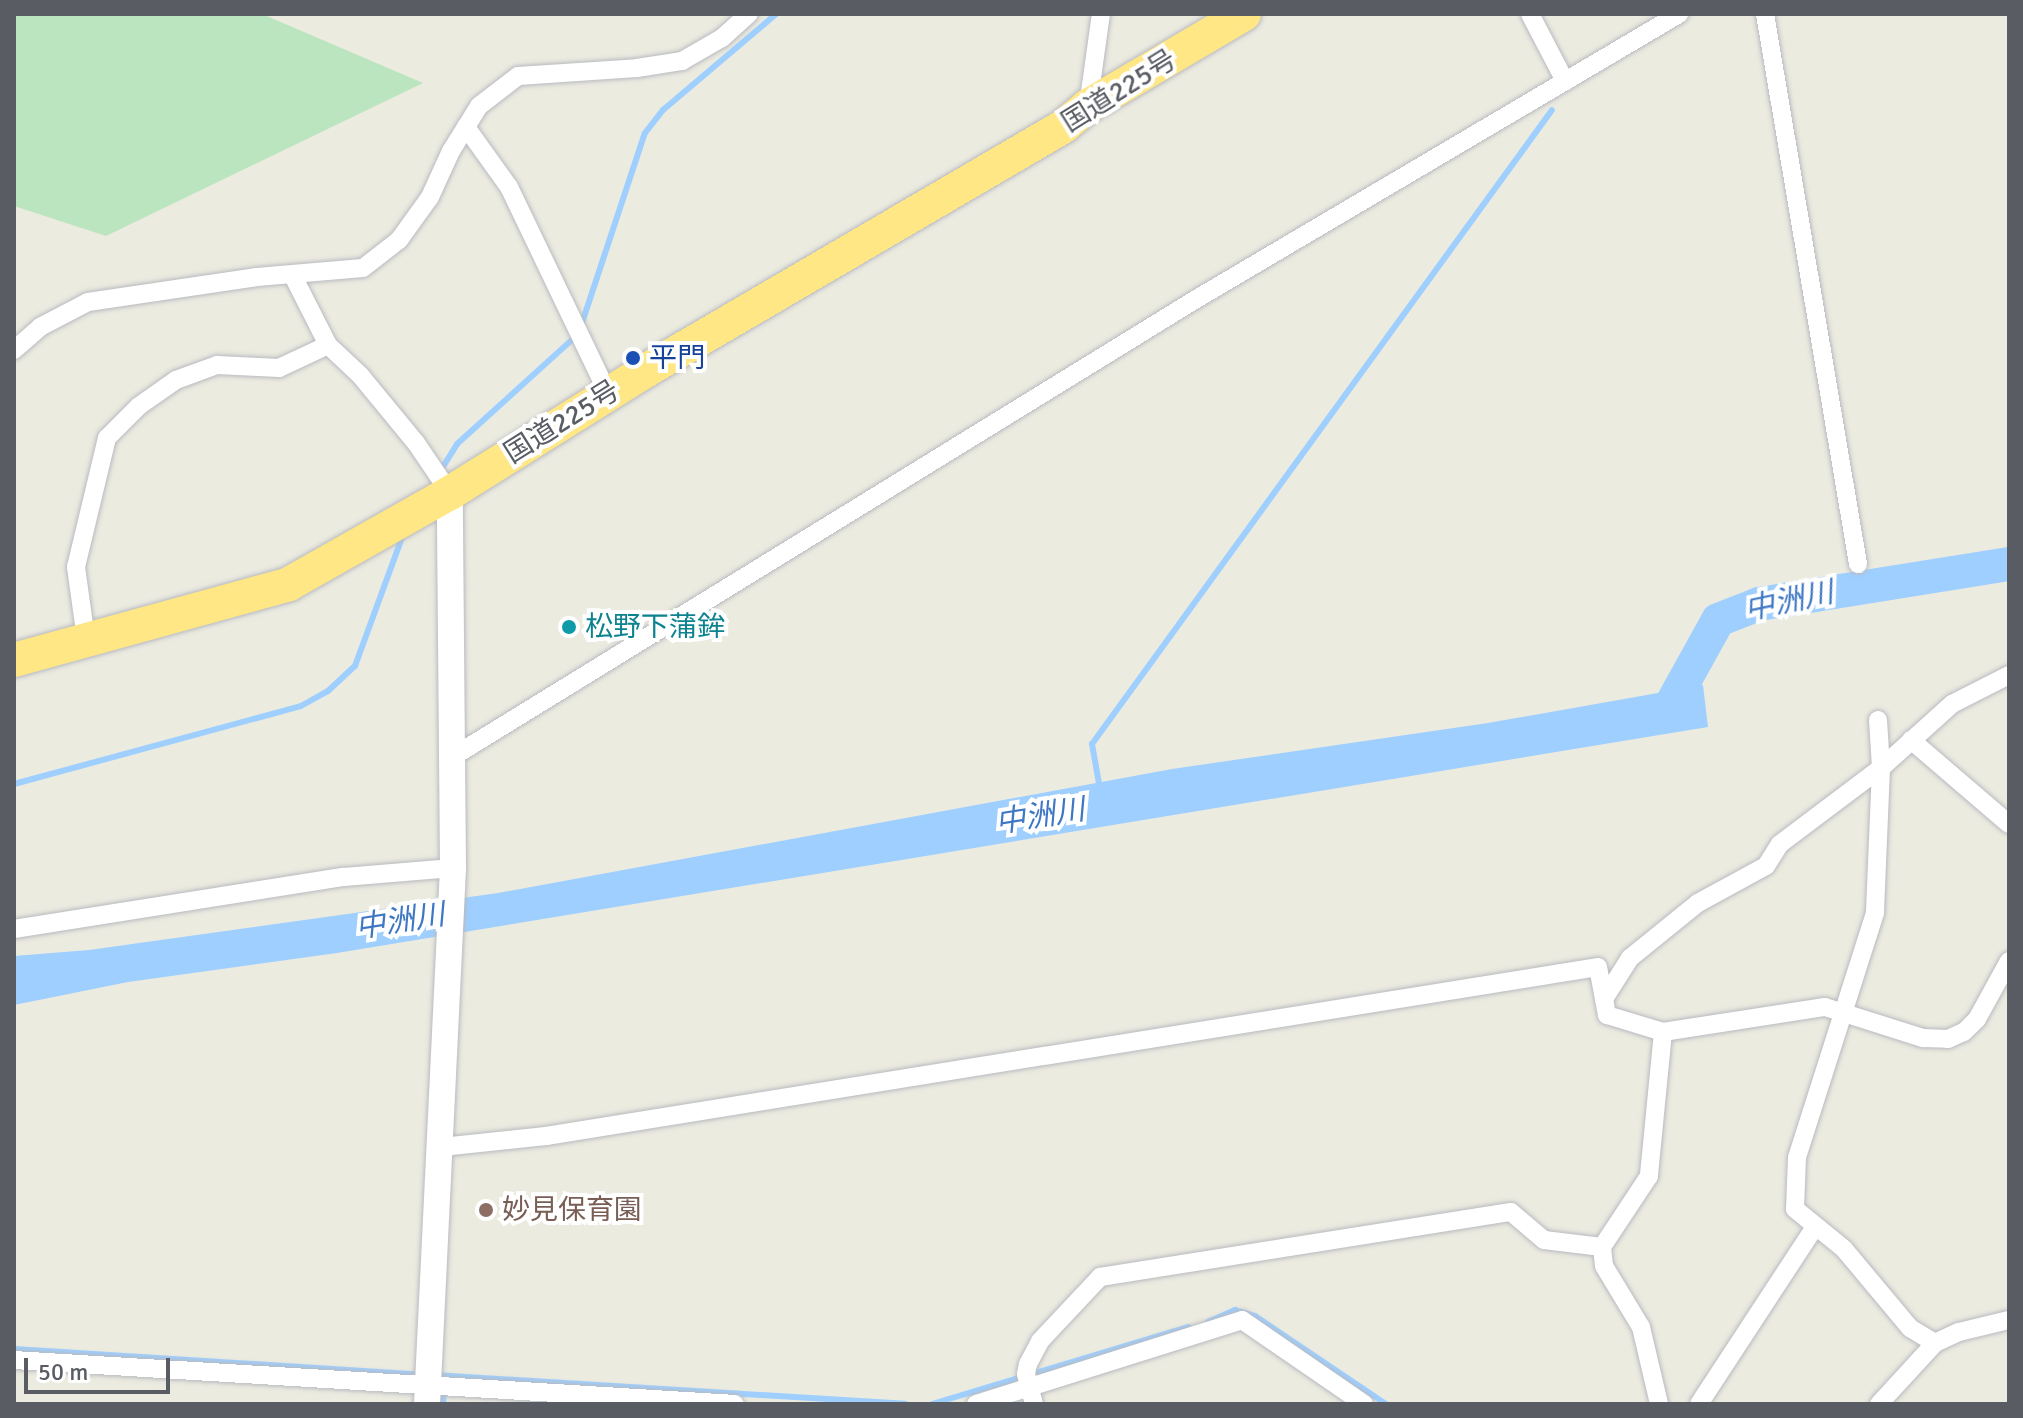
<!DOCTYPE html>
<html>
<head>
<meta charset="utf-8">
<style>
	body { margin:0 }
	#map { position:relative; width:2023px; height:1418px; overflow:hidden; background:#ecebe0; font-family:Signika,"Noto Sans JP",sans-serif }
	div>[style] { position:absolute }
	.green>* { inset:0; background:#bbe5be }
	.water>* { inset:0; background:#9ecfff }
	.stream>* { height:6px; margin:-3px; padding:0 3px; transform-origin:3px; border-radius:3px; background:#9ecfff }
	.river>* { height:34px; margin:-17px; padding:0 17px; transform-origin:17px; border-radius:17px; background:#9ecfff }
	.roads { filter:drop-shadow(0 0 2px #b8bac0) drop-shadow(0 0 2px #b8bac0) }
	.street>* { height:18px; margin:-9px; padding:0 9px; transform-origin:9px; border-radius:9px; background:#fff }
	.secondary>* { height:26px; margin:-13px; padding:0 13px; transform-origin:13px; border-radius:13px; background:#fff }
	.highway>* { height:34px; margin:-17px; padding:0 17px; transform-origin:17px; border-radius:17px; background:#ffe785 }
	.dots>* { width:22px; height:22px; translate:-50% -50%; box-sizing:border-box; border:4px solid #fff; border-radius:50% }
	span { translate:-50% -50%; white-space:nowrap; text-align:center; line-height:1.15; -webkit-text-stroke:8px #fff; paint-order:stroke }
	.street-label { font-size:28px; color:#595c62 }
	.transit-label { font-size:28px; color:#164399 }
	.left { translate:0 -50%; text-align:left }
	.culture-label { font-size:28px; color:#0d838f }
	.education-label { font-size:28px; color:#785e54 }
	.water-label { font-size:30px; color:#3e77c4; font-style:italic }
	.frame { position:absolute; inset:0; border:16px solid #595c62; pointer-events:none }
	.scale { position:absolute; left:24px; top:1358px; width:146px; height:36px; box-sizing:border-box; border:4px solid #595c62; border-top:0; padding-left:10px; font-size:24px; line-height:28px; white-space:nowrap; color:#595c62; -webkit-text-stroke:6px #fff; paint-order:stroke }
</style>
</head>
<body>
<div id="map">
	<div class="green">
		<i style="clip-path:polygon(14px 14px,262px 14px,423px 83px,106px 236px,14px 206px)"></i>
	</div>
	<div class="water">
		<i style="clip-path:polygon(1703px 685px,1708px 727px,337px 953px,128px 982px,14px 1005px,14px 956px,89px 950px,498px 893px,1172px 769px,1488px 723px)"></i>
	</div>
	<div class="stream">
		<i style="left:581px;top:326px;width:203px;rotate:-71.7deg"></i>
		<i style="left:645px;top:133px;width:29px;rotate:-52deg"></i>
		<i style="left:663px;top:110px;width:148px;rotate:-40.3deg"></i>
		<i style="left:444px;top:465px;width:25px;rotate:-58deg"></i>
		<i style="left:457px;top:444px;width:161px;rotate:-42.2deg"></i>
		<i style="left:14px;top:784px;width:297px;rotate:-15.2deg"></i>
		<i style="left:301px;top:706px;width:31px;rotate:-29deg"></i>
		<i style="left:328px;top:691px;width:37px;rotate:-43deg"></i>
		<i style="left:355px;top:666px;width:134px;rotate:-69.9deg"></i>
		<i style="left:1100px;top:789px;width:46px;rotate:-100.1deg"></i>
		<i style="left:1092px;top:744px;width:783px;rotate:-54.04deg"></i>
		<i style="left:1208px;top:1322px;width:30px;rotate:-24deg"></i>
		<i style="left:1235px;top:1310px;width:21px;rotate:17deg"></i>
		<i style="left:1255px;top:1316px;width:158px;rotate:33.9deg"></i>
		<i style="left:14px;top:1349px;width:409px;rotate:3.6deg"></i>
		<i style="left:434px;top:1375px;width:472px;rotate:3.5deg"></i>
		<i style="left:443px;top:1404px;width:16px;rotate:-86deg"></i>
		<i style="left:932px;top:1404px;width:268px;rotate:-16.7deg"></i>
	</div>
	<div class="river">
		<i style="left:1648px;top:717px;width:18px;rotate:-9deg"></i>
		<i style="left:1666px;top:714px;width:107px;rotate:-61deg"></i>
		<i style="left:1718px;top:620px;width:44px;rotate:-21.3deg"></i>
		<i style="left:1759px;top:604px;width:253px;rotate:-9.1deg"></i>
	</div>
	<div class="roads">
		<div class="street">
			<i style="left:1530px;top:14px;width:76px;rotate:62.4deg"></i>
			<i style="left:1765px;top:14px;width:558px;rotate:80.4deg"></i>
			<i style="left:1088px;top:106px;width:93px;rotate:-82deg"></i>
			<i style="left:466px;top:127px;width:74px;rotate:54.4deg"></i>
			<i style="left:509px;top:187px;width:229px;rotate:64.4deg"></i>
			<i style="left:293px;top:276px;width:77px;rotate:63.1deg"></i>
			<i style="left:328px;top:345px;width:44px;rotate:43.2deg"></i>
			<i style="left:360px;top:375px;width:88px;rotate:50.5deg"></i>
			<i style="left:416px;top:443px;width:60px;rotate:55.8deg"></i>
			<i style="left:14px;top:350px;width:35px;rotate:-41deg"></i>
			<i style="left:40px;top:327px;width:54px;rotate:-27.5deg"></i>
			<i style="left:88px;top:302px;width:171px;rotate:-8.4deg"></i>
			<i style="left:257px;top:277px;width:106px;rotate:-4.9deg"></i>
			<i style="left:363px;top:268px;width:46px;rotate:-37.9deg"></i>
			<i style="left:399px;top:240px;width:53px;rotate:-54.2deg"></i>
			<i style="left:430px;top:197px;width:51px;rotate:-65.5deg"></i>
			<i style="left:451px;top:151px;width:53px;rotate:-58.1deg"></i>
			<i style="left:479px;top:106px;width:49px;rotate:-37.6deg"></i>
			<i style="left:518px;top:76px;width:119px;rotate:-3.8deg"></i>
			<i style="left:637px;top:68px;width:46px;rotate:-8.8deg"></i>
			<i style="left:682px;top:61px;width:46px;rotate:-29.9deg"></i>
			<i style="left:722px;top:38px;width:36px;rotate:-42deg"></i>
			<i style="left:86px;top:639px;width:73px;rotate:-97.9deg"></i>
			<i style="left:76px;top:567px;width:133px;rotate:-76.5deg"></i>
			<i style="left:107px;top:438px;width:45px;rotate:-45deg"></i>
			<i style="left:139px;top:406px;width:45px;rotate:-35.1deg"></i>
			<i style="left:176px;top:380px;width:44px;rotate:-20.1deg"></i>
			<i style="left:217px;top:365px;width:62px;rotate:2.8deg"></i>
			<i style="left:279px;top:368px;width:54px;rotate:-25.1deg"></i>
			<i style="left:1878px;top:720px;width:48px;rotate:86.4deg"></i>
			<i style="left:1881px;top:768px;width:145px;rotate:92.4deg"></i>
			<i style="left:1875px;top:913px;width:256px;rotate:107.7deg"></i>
			<i style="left:1797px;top:1157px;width:52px;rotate:92.2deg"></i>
			<i style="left:1795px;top:1209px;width:63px;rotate:39.2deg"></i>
			<i style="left:1844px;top:1249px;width:103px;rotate:50.1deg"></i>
			<i style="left:1910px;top:1328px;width:29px;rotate:31deg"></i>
			<i style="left:1935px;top:1343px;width:26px;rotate:-25deg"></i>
			<i style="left:1959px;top:1332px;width:51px;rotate:-13.5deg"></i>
			<i style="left:1911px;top:740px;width:129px;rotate:40.6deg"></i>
			<i style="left:454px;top:756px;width:874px;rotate:-31.62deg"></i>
			<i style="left:1198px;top:298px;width:559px;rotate:-30.56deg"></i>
			<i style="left:14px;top:929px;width:334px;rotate:-9deg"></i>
			<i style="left:344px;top:877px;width:109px;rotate:-4.7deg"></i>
			<i style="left:1604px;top:999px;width:49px;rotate:-57.6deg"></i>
			<i style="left:1630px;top:958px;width:87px;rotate:-39deg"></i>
			<i style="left:1698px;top:903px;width:77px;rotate:-28.6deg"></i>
			<i style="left:1766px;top:866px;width:26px;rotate:-58deg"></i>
			<i style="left:1780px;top:844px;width:126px;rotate:-37deg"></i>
			<i style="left:1881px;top:768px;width:96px;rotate:-42deg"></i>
			<i style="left:1952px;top:704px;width:64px;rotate:-27deg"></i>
			<i style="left:1663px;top:1032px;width:164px;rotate:-8.8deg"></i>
			<i style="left:1825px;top:1007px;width:103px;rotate:17.6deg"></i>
			<i style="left:1923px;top:1038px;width:25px;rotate:2deg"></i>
			<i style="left:1948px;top:1039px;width:17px;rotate:-24deg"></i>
			<i style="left:1964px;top:1032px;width:18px;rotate:-45deg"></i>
			<i style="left:1977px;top:1019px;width:66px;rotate:-61.1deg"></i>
			<i style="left:441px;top:1147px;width:106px;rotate:-6deg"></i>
			<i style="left:546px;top:1136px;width:1065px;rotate:-9.13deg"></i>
			<i style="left:1598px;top:967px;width:49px;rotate:79.4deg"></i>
			<i style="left:1607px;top:1015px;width:59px;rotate:16.9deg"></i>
			<i style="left:1663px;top:1032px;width:145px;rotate:95.6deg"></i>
			<i style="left:1649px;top:1176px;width:85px;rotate:123.5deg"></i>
			<i style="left:1602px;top:1247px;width:19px;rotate:84deg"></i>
			<i style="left:1604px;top:1266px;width:71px;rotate:58.8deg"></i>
			<i style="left:1641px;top:1327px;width:79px;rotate:76.8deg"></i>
			<i style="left:14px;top:1360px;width:722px;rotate:3.49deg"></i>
			<i style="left:976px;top:1404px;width:279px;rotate:-17.5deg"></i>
			<i style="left:1242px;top:1320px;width:148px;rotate:34.5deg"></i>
			<i style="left:1034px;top:1404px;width:31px;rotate:-105deg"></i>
			<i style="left:1026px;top:1374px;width:10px;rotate:-79deg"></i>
			<i style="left:1028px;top:1364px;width:26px;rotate:-62deg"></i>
			<i style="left:1040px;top:1341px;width:88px;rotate:-46.8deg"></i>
			<i style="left:1100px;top:1277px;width:416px;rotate:-9deg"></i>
			<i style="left:1511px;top:1212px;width:43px;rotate:40.3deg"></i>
			<i style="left:1544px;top:1240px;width:58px;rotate:6.9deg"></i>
			<i style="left:1699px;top:1404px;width:212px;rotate:-56.8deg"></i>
			<i style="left:1879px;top:1404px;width:83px;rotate:-47.4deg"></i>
		</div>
		<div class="secondary">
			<i style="left:427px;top:1404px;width:537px;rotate:-87.22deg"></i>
			<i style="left:453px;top:868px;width:375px;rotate:-90.5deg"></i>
		</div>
		<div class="highway">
			<i style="left:14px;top:660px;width:285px;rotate:-15.4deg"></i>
			<i style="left:289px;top:584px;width:185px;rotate:-29.5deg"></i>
			<i style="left:450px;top:493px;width:230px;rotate:-32deg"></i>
			<i style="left:645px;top:371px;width:485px;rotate:-30.3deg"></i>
			<i style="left:1064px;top:126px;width:31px;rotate:-40deg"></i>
			<i style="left:1088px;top:106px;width:181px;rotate:-30.5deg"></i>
		</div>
	</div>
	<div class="dots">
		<i style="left:633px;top:358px;background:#1a4fb4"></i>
		<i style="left:569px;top:627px;background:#0f9aa8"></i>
		<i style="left:486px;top:1210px;background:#8d6e63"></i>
	</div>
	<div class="street-label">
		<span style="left:1119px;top:91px;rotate:-32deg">国道225号</span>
		<span style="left:562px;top:422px;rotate:-32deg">国道225号</span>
	</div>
	<div class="transit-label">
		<span class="left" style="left:649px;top:358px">平門</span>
	</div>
	<div class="culture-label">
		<span class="left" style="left:585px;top:627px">松野下蒲鉾</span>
	</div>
	<div class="education-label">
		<span class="left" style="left:502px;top:1210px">妙見保育園</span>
	</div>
	<div class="water-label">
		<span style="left:1789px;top:602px;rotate:-12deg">中洲川</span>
		<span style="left:1040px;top:817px;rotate:-9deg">中洲川</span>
		<span style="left:400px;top:922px;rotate:-9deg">中洲川</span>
	</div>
	<div class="frame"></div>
	<div class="scale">50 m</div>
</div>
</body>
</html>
